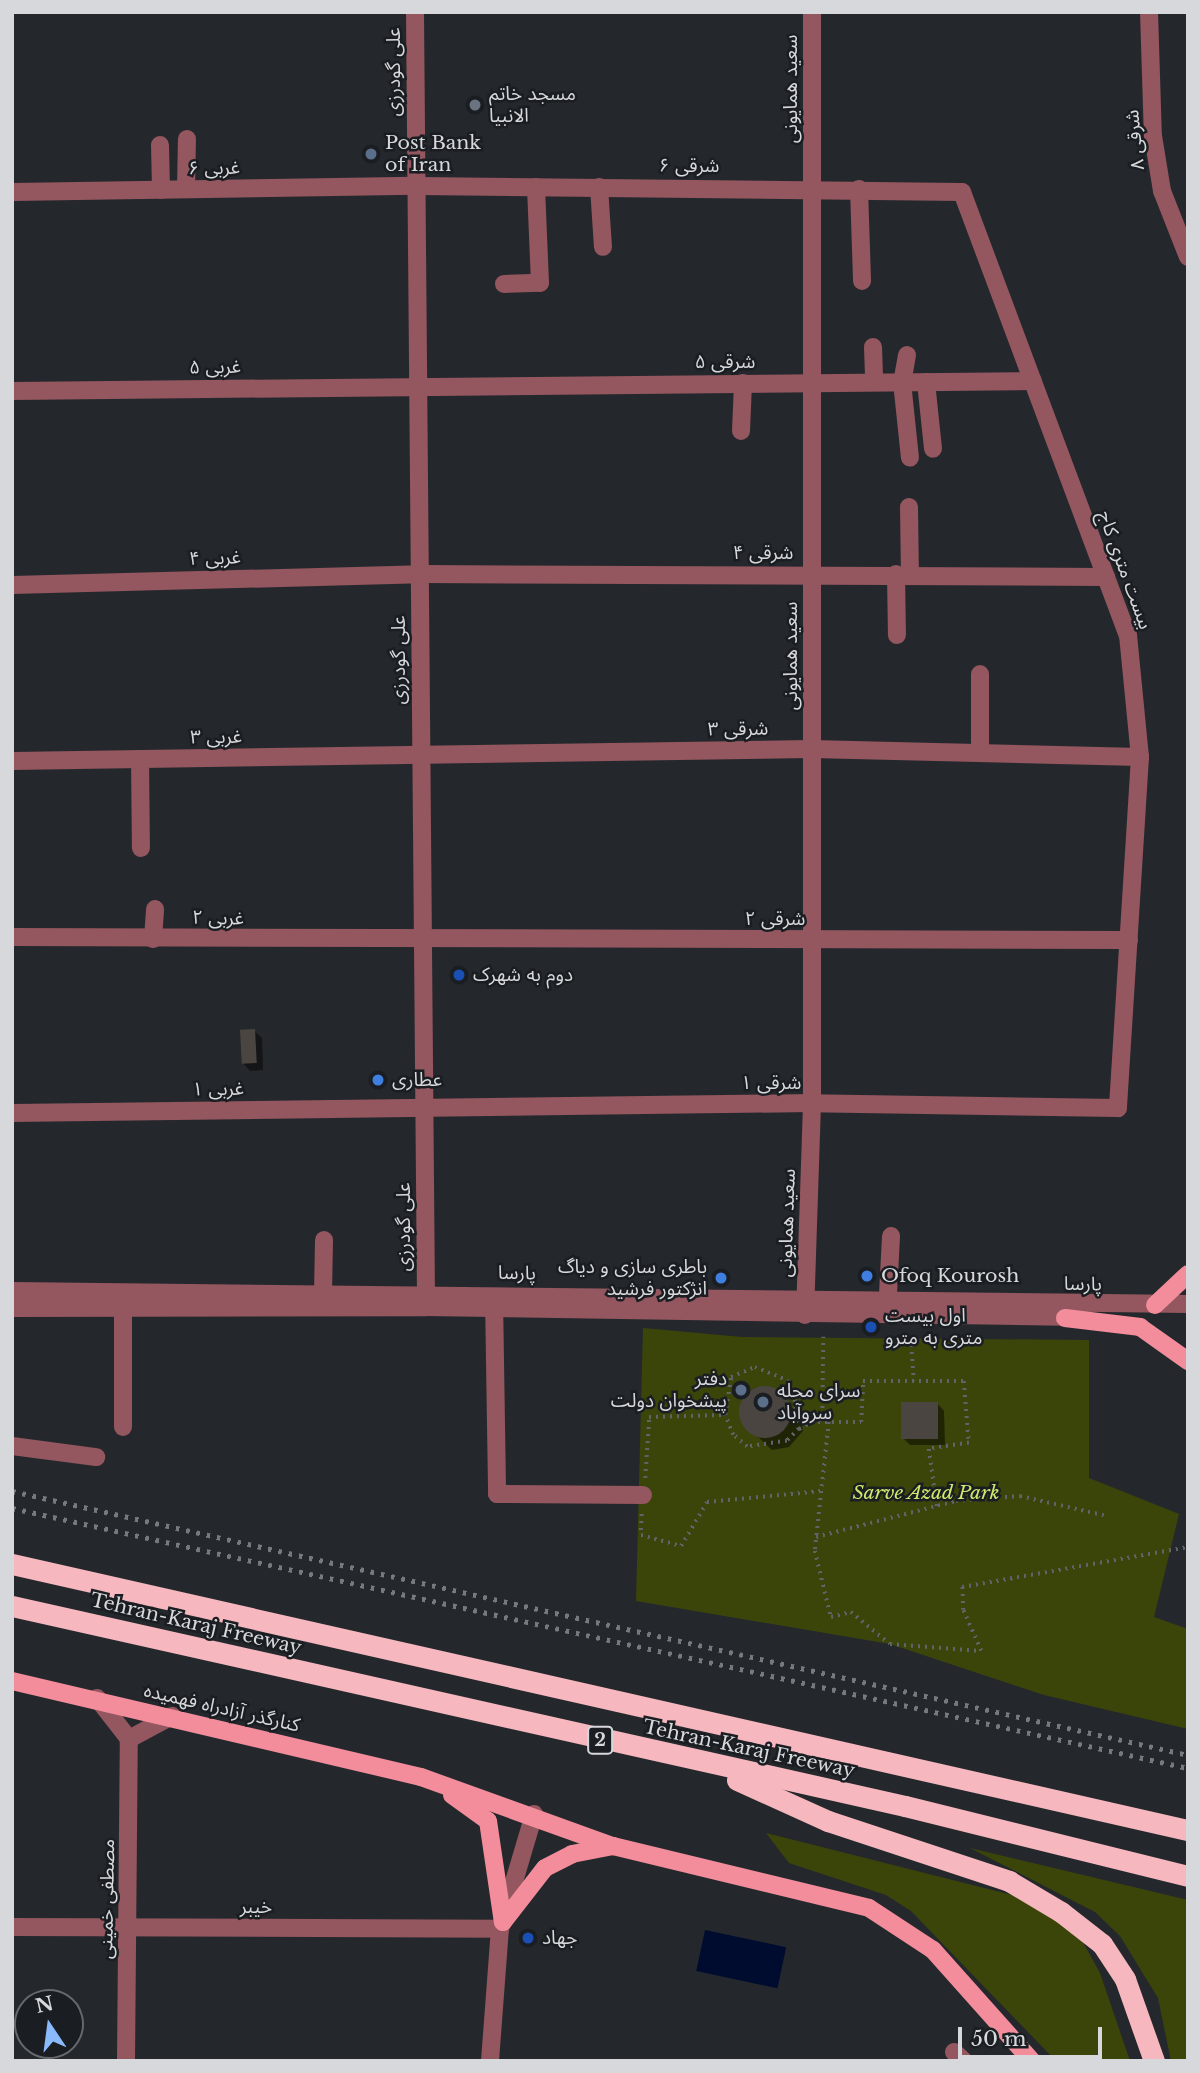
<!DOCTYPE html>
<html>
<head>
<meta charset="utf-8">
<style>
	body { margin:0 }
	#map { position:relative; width:1200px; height:2073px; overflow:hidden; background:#24282c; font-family:"Libre Baskerville","Noto Sans Arabic",serif }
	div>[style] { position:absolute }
	.green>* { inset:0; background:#3b450a }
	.water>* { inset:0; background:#000c2f; transform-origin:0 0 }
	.shadow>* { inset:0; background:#0007 }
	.building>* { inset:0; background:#4b4541; transform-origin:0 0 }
	.round { border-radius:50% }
	.path>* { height:3.5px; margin-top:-1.75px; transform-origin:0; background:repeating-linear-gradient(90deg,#606367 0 2px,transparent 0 7px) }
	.minor>* { height:18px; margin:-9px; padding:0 9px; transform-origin:9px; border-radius:9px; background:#94565f }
	.major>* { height:18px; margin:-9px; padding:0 9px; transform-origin:9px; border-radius:9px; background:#f38d9b }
	.highway>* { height:21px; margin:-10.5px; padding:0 10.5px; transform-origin:10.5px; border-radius:10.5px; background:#f6b7be }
	.rail>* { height:5px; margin-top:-2.5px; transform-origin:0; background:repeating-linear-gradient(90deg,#777a7d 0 3.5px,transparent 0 10.5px) }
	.dots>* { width:19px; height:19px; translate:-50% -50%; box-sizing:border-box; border:4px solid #1a1e22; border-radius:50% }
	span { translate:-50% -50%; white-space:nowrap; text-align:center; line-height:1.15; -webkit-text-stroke:5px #1a1e22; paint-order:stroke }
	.shield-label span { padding:2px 5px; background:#1a1e22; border:2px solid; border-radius:5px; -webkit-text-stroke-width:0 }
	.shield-label { font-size:18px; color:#d6d8db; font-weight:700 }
	.street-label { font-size:19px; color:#d6d8db }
	.poi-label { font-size:19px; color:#d6d8db }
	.left { translate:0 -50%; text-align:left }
	.right { translate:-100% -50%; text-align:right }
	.park-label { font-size:19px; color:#d0e96c; font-style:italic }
	.frame { position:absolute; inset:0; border:14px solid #d6d8db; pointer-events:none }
	.north { position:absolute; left:14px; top:1989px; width:70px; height:70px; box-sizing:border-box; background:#1a1e22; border:2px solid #65686c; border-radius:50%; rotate:347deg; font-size:19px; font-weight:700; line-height:28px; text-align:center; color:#d6d8db }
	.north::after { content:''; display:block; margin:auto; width:24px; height:32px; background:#8abafc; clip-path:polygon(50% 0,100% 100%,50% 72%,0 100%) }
	.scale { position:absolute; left:958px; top:2027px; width:144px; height:32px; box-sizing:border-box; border:4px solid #d6d8db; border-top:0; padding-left:9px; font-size:21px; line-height:24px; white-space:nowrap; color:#d6d8db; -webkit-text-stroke:5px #1a1e22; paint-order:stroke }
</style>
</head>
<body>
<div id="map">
	<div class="green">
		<i style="clip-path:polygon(643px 1328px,742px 1337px,1089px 1340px,1089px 1478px,1179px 1514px,1154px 1617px,1188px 1629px,1188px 1729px,1044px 1695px,890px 1644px,636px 1601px)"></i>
		<i style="clip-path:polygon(766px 1833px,1020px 1897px,1080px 1937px,1100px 1973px,1130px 2061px,1056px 2061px,911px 1911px,886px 1895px,789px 1863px)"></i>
		<i style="clip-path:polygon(970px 1848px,1188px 1900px,1188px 2061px,1171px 2061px,1158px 1998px,1120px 1936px,1095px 1912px)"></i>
	</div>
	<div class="water">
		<i style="left:705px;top:1930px;width:83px;height:42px;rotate:12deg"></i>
	</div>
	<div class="shadow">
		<i style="clip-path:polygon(254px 1031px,262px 1038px,263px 1070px,250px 1071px,243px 1063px)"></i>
		<i style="clip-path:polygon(754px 1388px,774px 1388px,800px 1416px,803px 1431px,789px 1447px,772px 1450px,744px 1424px,742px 1404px)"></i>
		<i style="clip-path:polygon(937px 1403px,944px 1411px,945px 1445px,910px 1445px,903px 1438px)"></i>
	</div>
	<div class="building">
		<i style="left:255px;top:1029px;width:34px;height:15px;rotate:87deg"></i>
		<i class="round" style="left:739px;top:1386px;width:52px;height:52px"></i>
		<i style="left:901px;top:1402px;width:37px;height:37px"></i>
	</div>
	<div class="path">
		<i style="left:911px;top:1338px;width:43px;rotate:86deg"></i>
		<i style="left:755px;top:1367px;width:35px;rotate:22deg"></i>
		<i style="left:787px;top:1380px;width:15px;rotate:62deg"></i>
		<i style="left:794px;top:1393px;width:36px;rotate:82deg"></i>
		<i style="left:799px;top:1429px;width:17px;rotate:135deg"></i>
		<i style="left:787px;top:1441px;width:40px;rotate:171.5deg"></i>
		<i style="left:747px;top:1447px;width:18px;rotate:-139deg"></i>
		<i style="left:733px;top:1435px;width:22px;rotate:-112deg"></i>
		<i style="left:725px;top:1415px;width:38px;rotate:-81deg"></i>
		<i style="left:731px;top:1377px;width:26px;rotate:-23deg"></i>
		<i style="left:822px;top:1422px;width:85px;rotate:-89.3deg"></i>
		<i style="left:829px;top:1422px;width:130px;rotate:96.2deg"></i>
		<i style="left:815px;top:1551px;width:68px;rotate:76.4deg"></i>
		<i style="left:831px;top:1617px;width:21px;rotate:-14deg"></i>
		<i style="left:851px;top:1612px;width:50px;rotate:39.4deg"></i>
		<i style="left:890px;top:1644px;width:91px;rotate:4.4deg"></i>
		<i style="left:981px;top:1651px;width:45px;rotate:-113.7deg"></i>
		<i style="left:963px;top:1610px;width:23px;rotate:-92deg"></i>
		<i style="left:962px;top:1587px;width:230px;rotate:-10deg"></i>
		<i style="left:799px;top:1429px;width:14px;rotate:-30deg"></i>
		<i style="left:811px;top:1422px;width:50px"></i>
		<i style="left:861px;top:1422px;width:41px;rotate:-87.2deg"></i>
		<i style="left:863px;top:1381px;width:101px"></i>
		<i style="left:964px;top:1381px;width:62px;rotate:85.4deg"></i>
		<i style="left:969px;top:1443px;width:40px;rotate:171.5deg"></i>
		<i style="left:929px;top:1449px;width:58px;rotate:82deg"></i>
		<i style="left:645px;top:1478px;width:61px;rotate:-86.2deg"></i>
		<i style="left:649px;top:1417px;width:76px;rotate:-1.5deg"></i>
		<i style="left:642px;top:1514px;width:21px;rotate:93deg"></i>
		<i style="left:641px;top:1535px;width:41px;rotate:15.4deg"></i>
		<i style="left:681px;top:1546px;width:51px;rotate:-59.4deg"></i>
		<i style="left:707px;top:1502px;width:115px;rotate:-5.5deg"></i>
		<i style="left:816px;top:1537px;width:145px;rotate:-14.4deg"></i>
		<i style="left:956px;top:1501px;width:64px;rotate:-4.5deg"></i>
		<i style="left:1020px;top:1496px;width:89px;rotate:12.9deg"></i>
	</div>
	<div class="minor">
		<i style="left:415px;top:12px;width:1295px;rotate:89.51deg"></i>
		<i style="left:1149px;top:12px;width:124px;rotate:88.2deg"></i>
		<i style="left:1153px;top:136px;width:56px;rotate:80.7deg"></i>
		<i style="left:1162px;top:191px;width:71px;rotate:68.5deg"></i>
		<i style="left:160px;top:145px;width:45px;rotate:88.7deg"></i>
		<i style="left:599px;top:187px;width:60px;rotate:86.2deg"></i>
		<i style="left:186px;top:189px;width:50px;rotate:-88.9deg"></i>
		<i style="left:859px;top:189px;width:92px;rotate:88.1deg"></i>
		<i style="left:12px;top:192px;width:404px;rotate:-0.9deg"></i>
		<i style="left:416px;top:186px;width:546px;rotate:0.63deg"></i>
		<i style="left:962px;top:192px;width:473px;rotate:69.5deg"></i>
		<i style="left:1128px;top:635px;width:123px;rotate:84.4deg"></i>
		<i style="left:1140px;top:757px;width:352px;rotate:93.6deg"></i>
		<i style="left:1118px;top:1108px;width:306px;rotate:-179.1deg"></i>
		<i style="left:812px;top:1103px;width:800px;rotate:179.28deg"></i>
		<i style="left:504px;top:284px;width:36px;rotate:-2deg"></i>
		<i style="left:540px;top:283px;width:96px;rotate:-92.4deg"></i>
		<i style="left:873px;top:347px;width:35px;rotate:88deg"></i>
		<i style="left:907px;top:355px;width:27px;rotate:100deg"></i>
		<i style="left:902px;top:382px;width:76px;rotate:84deg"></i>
		<i style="left:926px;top:382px;width:67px;rotate:84deg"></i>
		<i style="left:12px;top:391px;width:1021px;rotate:-0.56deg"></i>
		<i style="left:741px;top:431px;width:48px;rotate:-87.6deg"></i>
		<i style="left:909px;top:507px;width:68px;rotate:89.2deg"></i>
		<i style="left:896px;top:574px;width:61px;rotate:89.1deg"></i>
		<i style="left:12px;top:585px;width:408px;rotate:-1.5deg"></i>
		<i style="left:420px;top:574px;width:686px;rotate:0.25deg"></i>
		<i style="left:980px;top:674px;width:79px;rotate:90deg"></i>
		<i style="left:140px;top:759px;width:89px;rotate:89.4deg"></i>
		<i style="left:12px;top:761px;width:800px;rotate:-0.86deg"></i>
		<i style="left:812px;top:749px;width:328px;rotate:1.4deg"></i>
		<i style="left:12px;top:937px;width:1117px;rotate:0.15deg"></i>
		<i style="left:153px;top:939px;width:30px;rotate:-86deg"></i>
		<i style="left:12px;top:1291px;width:1176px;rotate:0.63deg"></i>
		<i style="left:323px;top:1293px;width:53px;rotate:-88.9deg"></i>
		<i style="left:494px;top:1297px;width:197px;rotate:89.1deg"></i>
		<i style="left:497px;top:1494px;width:146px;rotate:0.4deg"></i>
		<i style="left:12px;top:1308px;width:414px;rotate:-0.1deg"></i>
		<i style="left:426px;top:1307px;width:654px;rotate:0.88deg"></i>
		<i style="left:887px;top:1313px;width:77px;rotate:-87deg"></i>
		<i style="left:805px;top:1315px;width:212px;rotate:-88.1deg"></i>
		<i style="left:812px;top:1103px;width:1091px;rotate:-90deg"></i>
		<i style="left:123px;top:1427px;width:128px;rotate:-90deg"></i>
		<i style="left:12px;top:1446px;width:85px;rotate:7.5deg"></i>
		<i style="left:97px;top:1698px;width:52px;rotate:52deg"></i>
		<i style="left:129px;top:1739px;width:49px;rotate:-28.1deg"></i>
		<i style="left:12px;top:1927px;width:488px;rotate:0.2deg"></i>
		<i style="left:954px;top:2052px;width:13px;rotate:42deg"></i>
		<i style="left:126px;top:2061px;width:322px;rotate:-89.5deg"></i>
		<i style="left:490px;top:2061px;width:132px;rotate:-85.7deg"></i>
		<i style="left:500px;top:1929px;width:120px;rotate:-73.5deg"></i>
	</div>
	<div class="major">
		<i style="left:1155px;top:1305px;width:45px;rotate:-43.2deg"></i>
		<i style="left:1065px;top:1318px;width:76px;rotate:6.8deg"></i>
		<i style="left:1140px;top:1327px;width:59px;rotate:35.3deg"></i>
		<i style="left:12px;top:1681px;width:420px;rotate:13.2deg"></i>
		<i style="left:421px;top:1777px;width:204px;rotate:19.8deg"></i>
		<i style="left:613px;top:1846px;width:263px;rotate:13.6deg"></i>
		<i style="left:869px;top:1908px;width:77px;rotate:33.3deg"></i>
		<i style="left:933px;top:1950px;width:149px;rotate:48.3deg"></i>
		<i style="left:452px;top:1795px;width:44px;rotate:35.8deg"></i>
		<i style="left:488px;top:1821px;width:102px;rotate:81.6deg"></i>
		<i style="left:503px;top:1922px;width:68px;rotate:-52.1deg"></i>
		<i style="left:545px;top:1868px;width:30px;rotate:-27deg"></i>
		<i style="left:572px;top:1854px;width:42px;rotate:-11deg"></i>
	</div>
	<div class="highway">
		<i style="left:12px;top:1564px;width:1206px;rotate:12.75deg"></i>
		<i style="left:12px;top:1606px;width:915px;rotate:12.62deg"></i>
		<i style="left:905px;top:1806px;width:292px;rotate:13.9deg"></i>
		<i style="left:737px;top:1780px;width:100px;rotate:24.3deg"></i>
		<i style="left:828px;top:1821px;width:191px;rotate:18.3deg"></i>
		<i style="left:1009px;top:1881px;width:61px;rotate:30.8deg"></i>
		<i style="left:1061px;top:1912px;width:52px;rotate:38deg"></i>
		<i style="left:1102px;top:1944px;width:42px;rotate:56.7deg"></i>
		<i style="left:1125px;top:1979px;width:87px;rotate:70.5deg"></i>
	</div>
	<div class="rail">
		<i style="left:12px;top:1491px;width:1205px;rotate:12.65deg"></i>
		<i style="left:12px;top:1508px;width:1204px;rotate:12.47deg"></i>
	</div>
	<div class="dots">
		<i style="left:475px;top:105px;background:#6b7280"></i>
		<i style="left:371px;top:154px;background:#5c6f8a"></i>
		<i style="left:459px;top:975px;background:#1a4fb4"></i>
		<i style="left:378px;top:1080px;background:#3f7fe0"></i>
		<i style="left:867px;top:1276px;background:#3f7fe0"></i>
		<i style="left:721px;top:1278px;background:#3f7fe0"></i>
		<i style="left:871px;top:1327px;background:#1a4fb4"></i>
		<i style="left:741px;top:1390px;background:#5c6f8a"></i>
		<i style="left:763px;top:1402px;background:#5c6f8a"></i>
		<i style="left:528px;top:1938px;background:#1a4fb4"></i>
	</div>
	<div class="shield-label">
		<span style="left:600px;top:1740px">2</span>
	</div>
	<div class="street-label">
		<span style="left:394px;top:72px;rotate:-90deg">علی گودرزی</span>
		<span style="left:791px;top:89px;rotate:-90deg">سعید همایونی</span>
		<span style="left:1135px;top:140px;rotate:-96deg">۸ شرقی</span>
		<span style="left:689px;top:166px">۶ شرقی</span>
		<span style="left:214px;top:168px;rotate:-1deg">۶ غربی</span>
		<span style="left:725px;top:362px">۵ شرقی</span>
		<span style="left:215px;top:367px;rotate:-1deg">۵ غربی</span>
		<span style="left:763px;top:553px">۴ شرقی</span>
		<span style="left:215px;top:558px;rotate:-2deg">۴ غربی</span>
		<span style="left:1125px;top:570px;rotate:70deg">بیست متری کاج</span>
		<span style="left:791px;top:656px;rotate:-90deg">سعید همایونی</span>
		<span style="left:399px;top:660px;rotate:-90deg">علی گودرزی</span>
		<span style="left:738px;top:729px;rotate:-1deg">۳ شرقی</span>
		<span style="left:216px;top:737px;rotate:-1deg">۳ غربی</span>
		<span style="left:218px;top:918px;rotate:1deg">۲ غربی</span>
		<span style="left:775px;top:919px">۲ شرقی</span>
		<span style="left:771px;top:1083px">۱ شرقی</span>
		<span style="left:218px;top:1089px;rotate:-1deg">۱ غربی</span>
		<span style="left:787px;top:1223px;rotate:-88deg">سعید همایونی</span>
		<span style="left:404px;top:1227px;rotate:-90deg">علی گودرزی</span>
		<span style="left:517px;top:1273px;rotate:1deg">پارسا</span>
		<span style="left:1083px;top:1284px;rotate:1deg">پارسا</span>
		<span style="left:196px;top:1624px;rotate:13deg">Tehran-Karaj Freeway</span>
		<span style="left:222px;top:1708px;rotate:13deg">کنارگذر آزادراه فهمیده</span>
		<span style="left:749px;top:1749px;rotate:12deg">Tehran-Karaj Freeway</span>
		<span style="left:107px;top:1899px;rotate:-89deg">مصطفی خمینی</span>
		<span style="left:256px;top:1907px">خیبر</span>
	</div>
	<div class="poi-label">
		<span class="left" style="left:489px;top:105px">مسجد خاتم<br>الانبیا</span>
		<span class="left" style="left:385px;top:154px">Post Bank<br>of Iran</span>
		<span class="left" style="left:473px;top:975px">دوم به شهرک</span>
		<span class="left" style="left:392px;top:1080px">عطاری</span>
		<span class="right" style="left:707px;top:1278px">باطری سازی و دیاگ<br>انژکتور فرشید</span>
		<span class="left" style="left:881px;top:1276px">Ofoq Kourosh</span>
		<span class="left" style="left:885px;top:1327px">اول بیست<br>متری به مترو</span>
		<span class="right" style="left:727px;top:1390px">دفتر<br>پیشخوان دولت</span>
		<span class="left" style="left:777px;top:1402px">سرای محله<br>سروآباد</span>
		<span class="left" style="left:542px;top:1938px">جهاد</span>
	</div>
	<div class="park-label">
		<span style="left:926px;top:1493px">Sarve Azad Park</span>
	</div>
	<div class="frame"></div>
	<div class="north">N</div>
	<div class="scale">50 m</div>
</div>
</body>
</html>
